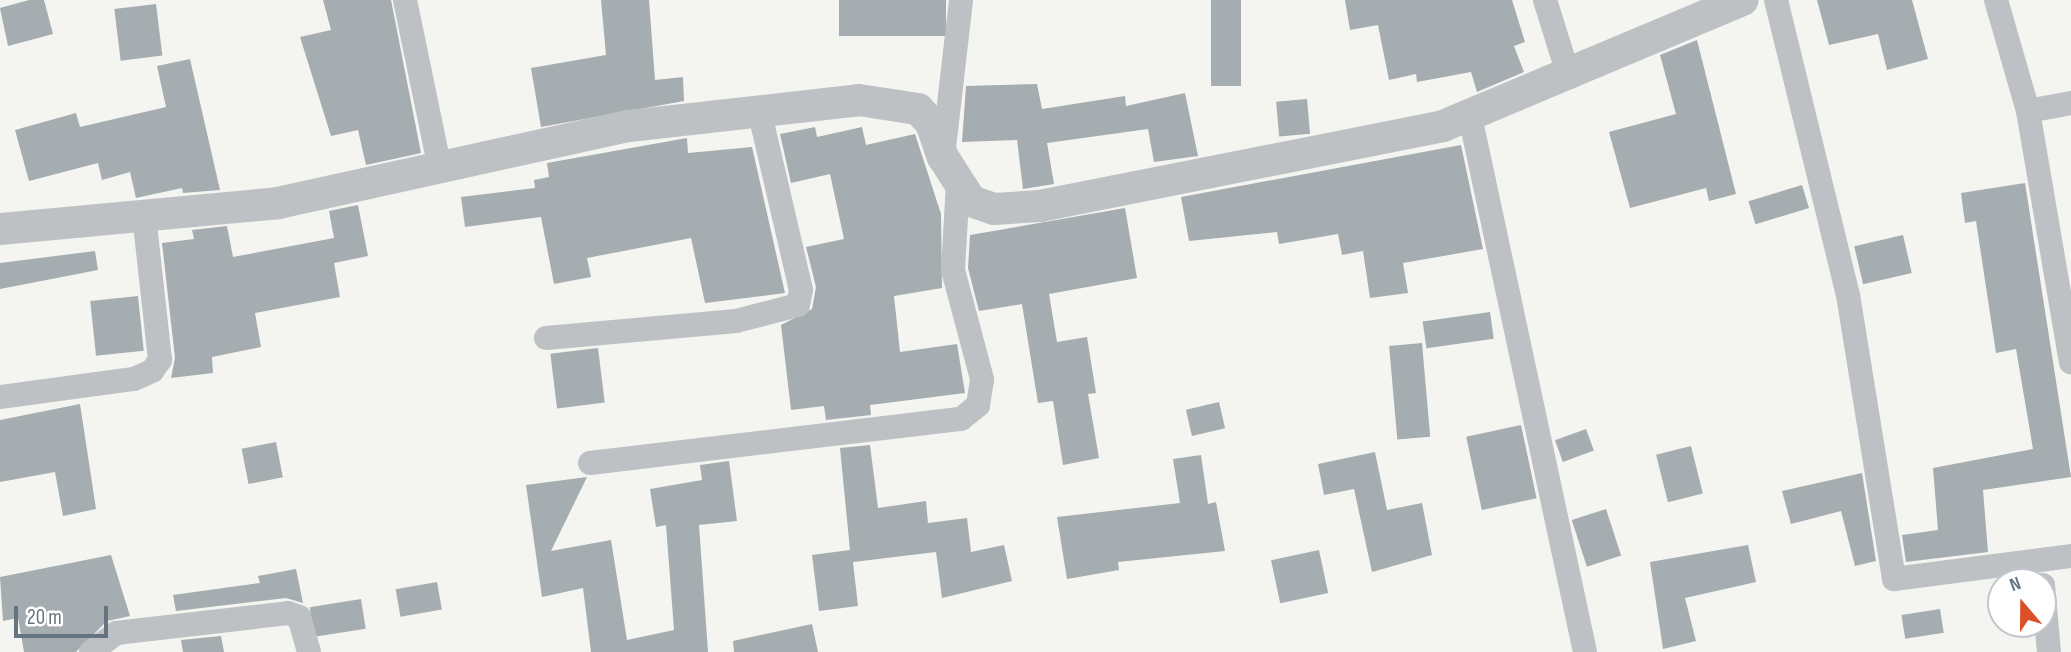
<!DOCTYPE html>
<html>
<head>
<meta charset="utf-8">
<style>
	body { margin:0 }
	#map { position:relative; width:2071px; height:652px; overflow:hidden; background:#f4f4f0; font-family:"Sofia Sans Condensed",sans-serif }
	div>[style] { position:absolute }
	.building>* { inset:0; background:#a5adb1; transform-origin:0 0 }
	.minor>* { height:24px; margin:-12px; padding:0 12px; transform-origin:12px; border-radius:12px; background:#bdc1c4 }
	.tertiary>* { height:32px; margin:-16px; padding:0 16px; transform-origin:16px; border-radius:16px; background:#bdc1c4 }
	span { translate:-50% -50%; white-space:nowrap; text-align:center; line-height:1.15; -webkit-text-stroke:7px #fff; paint-order:stroke }
	.north { position:absolute; left:1987px; top:568px; width:70px; height:70px; box-sizing:border-box; background:#fff; border:2px solid #c1c7cc; border-radius:50%; rotate:340deg; font-size:19px; font-weight:700; line-height:28px; text-align:center; color:#657480 }
	.north::after { content:''; display:block; margin:auto; width:24px; height:32px; background:#d9512b; clip-path:polygon(50% 0,100% 100%,50% 72%,0 100%) }
	.scale { position:absolute; left:14px; top:606px; width:94px; height:32px; box-sizing:border-box; border:4px solid #657480; border-top:0; padding-left:9px; font-size:21px; line-height:24px; white-space:nowrap; color:#657480; -webkit-text-stroke:5px #fff; paint-order:stroke }
</style>
</head>
<body>
<div id="map">
	<div class="building">
		<i style="clip-path:polygon(29px 0,44px 0,53px 34px,8px 46px,0 8px)"></i>
		<i style="clip-path:polygon(323px 0,391px 0,421px 153px,366px 165px,358px 130px,331px 136px,300px 37px,331px 30px)"></i>
		<i style="clip-path:polygon(601px 0,649px 0,655px 80px,683px 77px,684px 101px,541px 127px,531px 68px,606px 55px)"></i>
		<i style="left:839px;top:0;width:107px;height:36px"></i>
		<i style="left:1211px;top:0;width:30px;height:86px"></i>
		<i style="clip-path:polygon(1345px 0,1512px 0,1525px 42px,1514px 46px,1524px 72px,1477px 92px,1471px 72px,1417px 82px,1416px 74px,1389px 80px,1378px 25px,1350px 30px)"></i>
		<i style="clip-path:polygon(1817px 0,1912px 0,1928px 59px,1887px 70px,1878px 34px,1829px 45px)"></i>
		<i style="left:156px;top:4px;width:52px;height:42px;rotate:83deg"></i>
		<i style="clip-path:polygon(1697px 40px,1736px 194px,1709px 201px,1706px 188px,1630px 208px,1609px 132px,1676px 114px,1660px 55px)"></i>
		<i style="clip-path:polygon(190px 59px,220px 190px,183px 193px,182px 188px,136px 198px,130px 172px,102px 180px,98px 163px,29px 181px,15px 130px,76px 113px,80px 127px,166px 107px,157px 66px)"></i>
		<i style="clip-path:polygon(1037px 84px,1042px 109px,1125px 96px,1126px 106px,1185px 93px,1198px 156px,1154px 162px,1148px 129px,1047px 143px,1054px 184px,1023px 189px,1017px 140px,962px 142px,966px 86px)"></i>
		<i style="left:1307px;top:99px;width:35px;height:31px;rotate:85deg"></i>
		<i style="clip-path:polygon(815px 127px,817px 137px,862px 127px,866px 145px,915px 134px,941px 214px,942px 288px,894px 296px,900px 352px,957px 344px,965px 393px,870px 405px,871px 415px,826px 420px,824px 406px,791px 410px,781px 325px,812px 309px,816px 287px,806px 247px,844px 239px,830px 174px,791px 183px,780px 134px)"></i>
		<i style="clip-path:polygon(687px 138px,688px 153px,752px 147px,785px 293px,705px 303px,691px 238px,587px 258px,591px 277px,554px 284px,541px 217px,465px 227px,461px 197px,535px 188px,534px 180px,549px 177px,547px 163px)"></i>
		<i style="clip-path:polygon(1461px 145px,1483px 249px,1403px 263px,1408px 293px,1370px 298px,1363px 251px,1342px 255px,1338px 234px,1279px 244px,1277px 232px,1189px 241px,1181px 197px)"></i>
		<i style="clip-path:polygon(2025px 183px,2071px 477px,1983px 490px,1988px 552px,1906px 562px,1902px 535px,1938px 530px,1933px 468px,2033px 449px,2016px 349px,1996px 353px,1976px 221px,1965px 223px,1961px 193px)"></i>
		<i style="left:1802px;top:185px;width:24px;height:56px;rotate:73deg"></i>
		<i style="clip-path:polygon(358px 205px,368px 256px,334px 263px,340px 297px,255px 313px,261px 347px,212px 357px,213px 373px,171px 378px,175px 358px,162px 243px,194px 239px,192px 230px,227px 226px,233px 257px,334px 238px,329px 211px)"></i>
		<i style="clip-path:polygon(1125px 208px,1137px 278px,1049px 294px,1057px 342px,1087px 337px,1096px 393px,1088px 394px,1099px 458px,1063px 465px,1053px 401px,1038px 403px,1022px 304px,979px 311px,968px 268px,970px 235px)"></i>
		<i style="left:1903px;top:235px;width:39px;height:50px;rotate:77deg"></i>
		<i style="clip-path:polygon(95px 251px,98px 270px,0 289px,0 263px)"></i>
		<i style="left:138px;top:296px;width:55px;height:48px;rotate:84deg"></i>
		<i style="left:1490px;top:312px;width:27px;height:68px;rotate:82deg"></i>
		<i style="left:1422px;top:343px;width:94px;height:33px;rotate:85deg"></i>
		<i style="left:598px;top:348px;width:55px;height:48px;rotate:83deg"></i>
		<i style="left:1219px;top:402px;width:27px;height:34px;rotate:77deg"></i>
		<i style="clip-path:polygon(80px 404px,96px 509px,63px 516px,55px 472px,0 482px,0 420px)"></i>
		<i style="left:1521px;top:425px;width:75px;height:56px;rotate:78deg"></i>
		<i style="left:1586px;top:429px;width:23px;height:33px;rotate:70deg"></i>
		<i style="left:276px;top:442px;width:36px;height:35px;rotate:79deg"></i>
		<i style="clip-path:polygon(870px 445px,878px 508px,926px 501px,928px 523px,967px 518px,971px 552px,1004px 545px,1012px 581px,942px 598px,936px 552px,853px 562px,858px 606px,819px 611px,812px 555px,850px 550px,840px 448px)"></i>
		<i style="left:1691px;top:446px;width:49px;height:36px;rotate:76deg"></i>
		<i style="clip-path:polygon(1375px 452px,1387px 510px,1422px 503px,1432px 555px,1372px 572px,1354px 489px,1324px 495px,1318px 464px)"></i>
		<i style="clip-path:polygon(1201px 455px,1208px 504px,1216px 502px,1225px 551px,1118px 562px,1119px 570px,1067px 579px,1057px 517px,1180px 503px,1173px 459px)"></i>
		<i style="clip-path:polygon(729px 461px,737px 521px,699px 525px,708px 652px,591px 652px,583px 588px,542px 597px,526px 485px,587px 477px,551px 551px,611px 540px,627px 640px,674px 630px,666px 525px,656px 527px,650px 489px,702px 480px,700px 465px)"></i>
		<i style="clip-path:polygon(1862px 473px,1876px 561px,1855px 566px,1841px 511px,1791px 524px,1782px 491px)"></i>
		<i style="left:1606px;top:509px;width:49px;height:36px;rotate:72deg"></i>
		<i style="clip-path:polygon(1748px 545px,1756px 582px,1685px 598px,1696px 641px,1663px 649px,1650px 562px)"></i>
		<i style="left:1319px;top:550px;width:44px;height:49px;rotate:78deg"></i>
		<i style="clip-path:polygon(111px 555px,130px 616px,107px 621px,76px 652px,24px 652px,18px 618px,3px 621px,0 577px)"></i>
		<i style="clip-path:polygon(296px 569px,303px 603px,286px 598px,176px 611px,173px 595px,260px 583px,258px 576px)"></i>
		<i style="left:437px;top:582px;width:28px;height:42px;rotate:80deg"></i>
		<i style="left:361px;top:599px;width:30px;height:52px;rotate:81deg"></i>
		<i style="left:1940px;top:609px;width:24px;height:39px;rotate:81deg"></i>
		<i style="clip-path:polygon(812px 624px,818px 652px,734px 652px,733px 641px)"></i>
		<i style="clip-path:polygon(221px 636px,224px 652px,183px 652px,181px 640px)"></i>
	</div>
	<div class="minor">
		<i style="left:405px;top:0;width:173px;rotate:78.3deg"></i>
		<i style="left:1545px;top:0;width:81px;rotate:72.7deg"></i>
		<i style="left:1776px;top:0;width:304px;rotate:76.3deg"></i>
		<i style="left:1848px;top:295px;width:288px;rotate:80.8deg"></i>
		<i style="left:1894px;top:579px;width:178px;rotate:-7.4deg"></i>
		<i style="left:1996px;top:0;width:116px;rotate:73.9deg"></i>
		<i style="left:2028px;top:111px;width:255px;rotate:80.3deg"></i>
		<i style="left:2028px;top:111px;width:44px;rotate:-10.5deg"></i>
		<i style="left:1470px;top:116px;width:548px;rotate:77.89deg"></i>
		<i style="left:943px;top:156px;width:157px;rotate:-83.4deg"></i>
		<i style="left:546px;top:338px;width:191px;rotate:-5.1deg"></i>
		<i style="left:736px;top:321px;width:64px;rotate:-14.5deg"></i>
		<i style="left:798px;top:305px;width:15px;rotate:-79deg"></i>
		<i style="left:801px;top:290px;width:185px;rotate:-103.1deg"></i>
		<i style="left:0;top:397px;width:135px;rotate:-7.7deg"></i>
		<i style="left:134px;top:379px;width:20px;rotate:-24deg"></i>
		<i style="left:152px;top:371px;width:14px;rotate:-54deg"></i>
		<i style="left:160px;top:360px;width:146px;rotate:-96.3deg"></i>
		<i style="left:590px;top:463px;width:374px;rotate:-6.8deg"></i>
		<i style="left:961px;top:419px;width:22px;rotate:-39deg"></i>
		<i style="left:978px;top:405px;width:26px;rotate:-81deg"></i>
		<i style="left:982px;top:379px;width:113px;rotate:-104.9deg"></i>
		<i style="left:953px;top:270px;width:86px;rotate:-86.7deg"></i>
		<i style="left:2043px;top:585px;width:67px;rotate:84.9deg"></i>
		<i style="left:91px;top:652px;width:31px;rotate:-37deg"></i>
		<i style="left:116px;top:633px;width:173px;rotate:-6.6deg"></i>
		<i style="left:288px;top:613px;width:12px;rotate:20deg"></i>
		<i style="left:299px;top:617px;width:36px;rotate:74deg"></i>
	</div>
	<div class="tertiary">
		<i style="left:0;top:229px;width:279px;rotate:-5.3deg"></i>
		<i style="left:278px;top:203px;width:359px;rotate:-12.4deg"></i>
		<i style="left:629px;top:126px;width:231px;rotate:-6.4deg"></i>
		<i style="left:859px;top:100px;width:60px;rotate:8.7deg"></i>
		<i style="left:918px;top:109px;width:19px;rotate:47deg"></i>
		<i style="left:931px;top:123px;width:36px;rotate:71deg"></i>
		<i style="left:943px;top:157px;width:52px;rotate:57.5deg"></i>
		<i style="left:971px;top:201px;width:24px;rotate:19deg"></i>
		<i style="left:994px;top:209px;width:46px;rotate:-3.7deg"></i>
		<i style="left:1040px;top:206px;width:411px;rotate:-11.2deg"></i>
		<i style="left:1443px;top:126px;width:325px;rotate:-22.8deg"></i>
	</div>
	<div class="north">N</div>
	<div class="scale">20 m</div>
</div>
</body>
</html>
